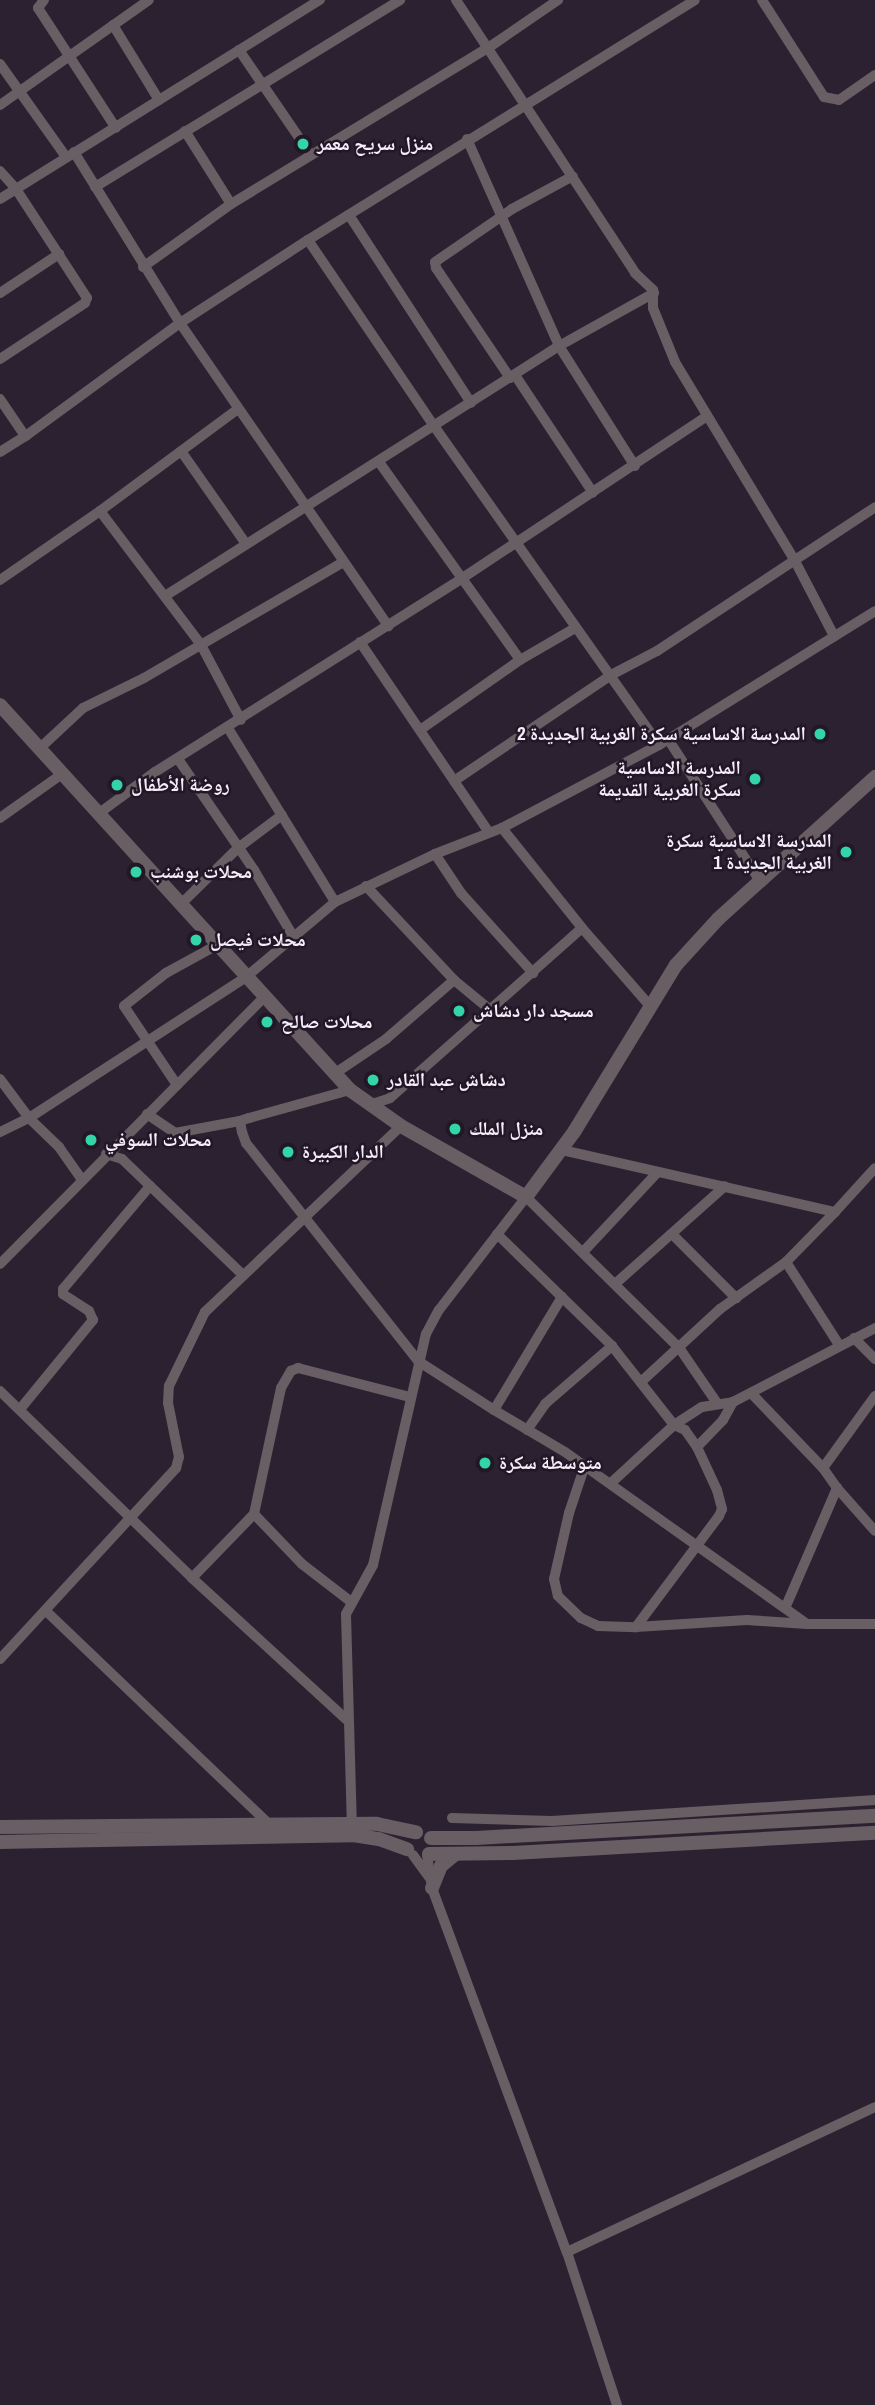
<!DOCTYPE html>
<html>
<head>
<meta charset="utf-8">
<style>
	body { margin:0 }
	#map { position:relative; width:875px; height:2405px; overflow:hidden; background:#2c2131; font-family:"Archivo Narrow","Noto Naskh Arabic",sans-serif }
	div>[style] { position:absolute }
	.minor>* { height:10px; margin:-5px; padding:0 5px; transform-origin:5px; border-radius:5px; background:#685e64 }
	.tertiary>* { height:14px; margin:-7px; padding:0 7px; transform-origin:7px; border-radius:7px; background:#685e64 }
	.dots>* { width:19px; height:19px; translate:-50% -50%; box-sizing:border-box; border:4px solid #221727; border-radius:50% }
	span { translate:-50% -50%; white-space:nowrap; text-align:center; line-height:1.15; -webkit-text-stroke:5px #221727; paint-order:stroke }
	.poi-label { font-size:19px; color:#f5edf9; font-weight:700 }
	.left { translate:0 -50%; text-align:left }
	.right { translate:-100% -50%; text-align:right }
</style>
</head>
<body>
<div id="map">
	<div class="minor">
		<i style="left:44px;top:0;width:10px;rotate:127deg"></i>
		<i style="left:38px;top:8px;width:143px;rotate:57deg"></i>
		<i style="left:456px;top:0;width:326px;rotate:56.7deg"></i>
		<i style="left:635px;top:273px;width:25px;rotate:43deg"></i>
		<i style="left:653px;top:290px;width:18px;rotate:90deg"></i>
		<i style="left:653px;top:308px;width:58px;rotate:67.8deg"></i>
		<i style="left:675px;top:362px;width:232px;rotate:58.9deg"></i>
		<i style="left:795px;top:561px;width:85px;rotate:62.5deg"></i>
		<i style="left:762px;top:0;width:115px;rotate:57.4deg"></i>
		<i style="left:824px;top:97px;width:15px;rotate:11deg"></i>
		<i style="left:839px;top:100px;width:44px;rotate:-34.8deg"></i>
		<i style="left:113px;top:25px;width:88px;rotate:58.5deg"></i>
		<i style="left:239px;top:50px;width:127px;rotate:55.6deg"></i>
		<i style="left:0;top:64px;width:114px;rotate:54.6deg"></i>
		<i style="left:0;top:105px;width:182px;rotate:-35.2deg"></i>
		<i style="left:185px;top:131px;width:86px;rotate:57.8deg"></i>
		<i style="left:467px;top:139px;width:227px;rotate:66deg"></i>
		<i style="left:559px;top:346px;width:142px;rotate:57.7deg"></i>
		<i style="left:74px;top:152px;width:201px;rotate:58.2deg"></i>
		<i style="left:180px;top:323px;width:368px;rotate:55.5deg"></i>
		<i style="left:0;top:171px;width:24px;rotate:48deg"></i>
		<i style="left:16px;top:189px;width:358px;rotate:-31.9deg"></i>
		<i style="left:95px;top:187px;width:358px;rotate:-31.5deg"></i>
		<i style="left:0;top:199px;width:19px;rotate:-32deg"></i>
		<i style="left:16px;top:189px;width:130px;rotate:56.9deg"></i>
		<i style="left:87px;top:298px;width:5px;rotate:112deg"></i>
		<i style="left:85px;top:303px;width:102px;rotate:146.6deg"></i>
		<i style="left:349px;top:215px;width:224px;rotate:57deg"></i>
		<i style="left:308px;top:240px;width:225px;rotate:55.9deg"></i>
		<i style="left:434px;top:426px;width:390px;rotate:54.8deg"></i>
		<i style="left:143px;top:267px;width:108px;rotate:-35.6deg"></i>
		<i style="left:231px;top:204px;width:301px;rotate:-31.3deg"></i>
		<i style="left:488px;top:48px;width:85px;rotate:-34.4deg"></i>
		<i style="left:0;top:293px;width:71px;rotate:-33.5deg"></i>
		<i style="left:515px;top:375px;width:141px;rotate:56.5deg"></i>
		<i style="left:510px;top:378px;width:133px;rotate:-123.9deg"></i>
		<i style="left:436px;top:268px;width:6px;rotate:-99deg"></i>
		<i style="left:435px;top:262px;width:93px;rotate:-34.5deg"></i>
		<i style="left:512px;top:209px;width:69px;rotate:-28.4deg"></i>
		<i style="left:0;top:399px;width:45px;rotate:56deg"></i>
		<i style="left:181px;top:451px;width:113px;rotate:55deg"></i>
		<i style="left:0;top:452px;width:32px;rotate:-32deg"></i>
		<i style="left:27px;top:435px;width:190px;rotate:-36.2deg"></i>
		<i style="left:180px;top:323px;width:153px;rotate:-33deg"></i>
		<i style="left:308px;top:240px;width:455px;rotate:-31.8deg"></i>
		<i style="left:379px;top:462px;width:243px;rotate:54.5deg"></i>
		<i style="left:100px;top:511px;width:166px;rotate:52.9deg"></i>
		<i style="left:200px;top:643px;width:87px;rotate:62deg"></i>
		<i style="left:0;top:580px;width:121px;rotate:-34.6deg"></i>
		<i style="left:100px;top:511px;width:172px;rotate:-36.5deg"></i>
		<i style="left:165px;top:596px;width:467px;rotate:-32.4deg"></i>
		<i style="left:559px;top:346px;width:109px;rotate:-29.2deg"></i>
		<i style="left:360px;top:642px;width:228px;rotate:55.9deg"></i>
		<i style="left:228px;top:728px;width:204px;rotate:58.4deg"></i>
		<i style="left:420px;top:730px;width:122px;rotate:-35deg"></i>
		<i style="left:520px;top:660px;width:64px;rotate:-30.2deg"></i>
		<i style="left:668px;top:739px;width:169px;rotate:57.1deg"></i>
		<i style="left:39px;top:749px;width:60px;rotate:-43deg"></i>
		<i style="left:83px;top:708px;width:68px;rotate:-26.2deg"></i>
		<i style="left:144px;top:678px;width:230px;rotate:-30.2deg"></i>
		<i style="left:178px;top:759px;width:135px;rotate:55.6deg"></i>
		<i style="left:254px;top:870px;width:77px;rotate:59.4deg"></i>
		<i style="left:454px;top:781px;width:189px;rotate:-34deg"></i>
		<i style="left:611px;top:675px;width:52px;rotate:-27.6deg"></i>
		<i style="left:657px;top:651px;width:261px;rotate:-33.4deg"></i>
		<i style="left:98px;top:814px;width:71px;rotate:-36.4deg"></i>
		<i style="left:155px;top:772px;width:362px;rotate:-32.2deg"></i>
		<i style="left:461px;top:579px;width:295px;rotate:-33.5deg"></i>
		<i style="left:0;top:818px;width:76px;rotate:-35.4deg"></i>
		<i style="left:502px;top:828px;width:128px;rotate:51.3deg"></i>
		<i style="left:582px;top:928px;width:105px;rotate:48.9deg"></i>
		<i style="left:435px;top:854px;width:47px;rotate:56.3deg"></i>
		<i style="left:461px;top:893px;width:108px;rotate:48deg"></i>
		<i style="left:366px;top:886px;width:129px;rotate:46.9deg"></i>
		<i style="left:454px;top:980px;width:45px;rotate:39.6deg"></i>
		<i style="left:181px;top:904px;width:80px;rotate:-44.5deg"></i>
		<i style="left:238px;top:848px;width:55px;rotate:-36.9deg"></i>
		<i style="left:334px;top:1074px;width:63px;rotate:-33.9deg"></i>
		<i style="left:386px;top:1039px;width:90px;rotate:-40.9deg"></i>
		<i style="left:0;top:1079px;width:49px;rotate:53.4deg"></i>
		<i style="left:29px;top:1118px;width:42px;rotate:44deg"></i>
		<i style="left:59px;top:1147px;width:39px;rotate:55deg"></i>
		<i style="left:177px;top:1085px;width:95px;rotate:-123.9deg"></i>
		<i style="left:124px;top:1006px;width:53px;rotate:-38.2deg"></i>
		<i style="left:166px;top:973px;width:58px;rotate:-28.8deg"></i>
		<i style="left:350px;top:1090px;width:105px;rotate:164.5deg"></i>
		<i style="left:249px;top:1118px;width:9px;rotate:162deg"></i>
		<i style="left:240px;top:1121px;width:11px;rotate:80deg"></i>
		<i style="left:242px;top:1132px;width:12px;rotate:70deg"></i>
		<i style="left:246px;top:1143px;width:278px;rotate:51.7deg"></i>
		<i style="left:418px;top:1361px;width:90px;rotate:32.8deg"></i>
		<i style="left:494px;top:1410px;width:82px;rotate:30.6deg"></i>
		<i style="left:565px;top:1452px;width:297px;rotate:35.4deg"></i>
		<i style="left:807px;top:1624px;width:68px"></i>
		<i style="left:369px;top:1105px;width:22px;rotate:-18deg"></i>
		<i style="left:390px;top:1098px;width:256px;rotate:-41.5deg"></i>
		<i style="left:147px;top:1114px;width:34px;rotate:34deg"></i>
		<i style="left:175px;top:1133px;width:66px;rotate:-10.5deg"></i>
		<i style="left:0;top:1132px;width:32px;rotate:-26deg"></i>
		<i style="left:29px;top:1118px;width:259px;rotate:-33deg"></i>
		<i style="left:246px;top:977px;width:116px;rotate:-40.1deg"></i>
		<i style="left:335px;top:902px;width:111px;rotate:-25.6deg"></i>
		<i style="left:435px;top:854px;width:72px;rotate:-21.2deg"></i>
		<i style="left:502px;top:828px;width:178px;rotate:-27.9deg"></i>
		<i style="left:659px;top:745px;width:254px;rotate:-31.8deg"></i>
		<i style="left:562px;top:1150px;width:280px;rotate:12.8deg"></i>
		<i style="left:835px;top:1212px;width:70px;rotate:134.4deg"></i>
		<i style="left:786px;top:1262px;width:81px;rotate:144.5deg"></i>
		<i style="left:720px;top:1309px;width:108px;rotate:137.3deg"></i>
		<i style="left:106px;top:1154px;width:17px;rotate:17deg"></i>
		<i style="left:122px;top:1159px;width:166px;rotate:43.8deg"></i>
		<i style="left:835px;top:1212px;width:59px;rotate:-47.7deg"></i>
		<i style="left:497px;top:1234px;width:161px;rotate:44.2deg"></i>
		<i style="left:612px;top:1346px;width:100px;rotate:51.9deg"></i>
		<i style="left:674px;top:1425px;width:12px;rotate:24deg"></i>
		<i style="left:685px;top:1430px;width:21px;rotate:55deg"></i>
		<i style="left:697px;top:1447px;width:47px;rotate:65.1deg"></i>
		<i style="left:717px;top:1490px;width:20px;rotate:75deg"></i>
		<i style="left:722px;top:1509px;width:8px;rotate:113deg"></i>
		<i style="left:719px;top:1516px;width:139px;rotate:126.8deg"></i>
		<i style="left:672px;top:1234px;width:91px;rotate:45deg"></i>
		<i style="left:583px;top:1252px;width:108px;rotate:-46.9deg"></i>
		<i style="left:786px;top:1262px;width:98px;rotate:57.4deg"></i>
		<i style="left:0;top:1264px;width:375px;rotate:-45.3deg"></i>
		<i style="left:615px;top:1284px;width:147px;rotate:-41.7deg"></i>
		<i style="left:854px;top:1338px;width:30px;rotate:45deg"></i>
		<i style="left:0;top:1391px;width:268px;rotate:44.2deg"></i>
		<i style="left:192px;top:1578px;width:209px;rotate:42.5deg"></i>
		<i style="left:751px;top:1393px;width:104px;rotate:46.2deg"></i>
		<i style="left:21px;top:1408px;width:114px;rotate:-50.7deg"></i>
		<i style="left:93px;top:1320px;width:10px;rotate:-114deg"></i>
		<i style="left:89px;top:1311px;width:31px;rotate:-147deg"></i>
		<i style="left:63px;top:1294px;width:5px;rotate:-90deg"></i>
		<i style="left:63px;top:1289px;width:135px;rotate:-49.8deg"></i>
		<i style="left:494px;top:1410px;width:132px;rotate:-59deg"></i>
		<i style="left:527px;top:1430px;width:32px;rotate:-55deg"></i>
		<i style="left:545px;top:1404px;width:89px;rotate:-40.9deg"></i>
		<i style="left:697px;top:1447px;width:37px;rotate:-46deg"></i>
		<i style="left:723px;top:1420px;width:21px;rotate:-61deg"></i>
		<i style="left:585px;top:1465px;width:51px;rotate:108.4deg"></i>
		<i style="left:569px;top:1513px;width:68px;rotate:102.8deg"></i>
		<i style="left:554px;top:1579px;width:17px;rotate:77deg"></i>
		<i style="left:558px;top:1596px;width:32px;rotate:44deg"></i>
		<i style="left:581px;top:1618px;width:19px;rotate:25deg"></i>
		<i style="left:598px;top:1626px;width:38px;rotate:2deg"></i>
		<i style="left:636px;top:1627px;width:111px;rotate:-3.6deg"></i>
		<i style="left:747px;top:1620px;width:60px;rotate:3.8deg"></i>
		<i style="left:611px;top:1483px;width:86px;rotate:-42.6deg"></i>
		<i style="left:674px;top:1425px;width:33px;rotate:-33deg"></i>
		<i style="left:702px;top:1407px;width:31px;rotate:-9deg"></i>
		<i style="left:733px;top:1402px;width:160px;rotate:-27.5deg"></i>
		<i style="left:837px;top:1488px;width:57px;rotate:48.5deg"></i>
		<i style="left:254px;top:1514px;width:69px;rotate:46.2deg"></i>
		<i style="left:302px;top:1564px;width:61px;rotate:37.6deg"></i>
		<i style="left:192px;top:1578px;width:89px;rotate:-45.9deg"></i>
		<i style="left:254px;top:1514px;width:129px;rotate:-77.9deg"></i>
		<i style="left:281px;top:1388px;width:20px;rotate:-60deg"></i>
		<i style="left:291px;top:1371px;width:8px;rotate:-23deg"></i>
		<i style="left:298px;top:1368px;width:116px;rotate:14.5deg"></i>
		<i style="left:786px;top:1606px;width:129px;rotate:-66.6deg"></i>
		<i style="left:837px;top:1488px;width:24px;rotate:-125deg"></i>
		<i style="left:823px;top:1468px;width:89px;rotate:-54.2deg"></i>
		<i style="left:46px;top:1611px;width:310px;rotate:43.7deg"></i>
		<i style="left:0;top:1659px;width:260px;rotate:-47.3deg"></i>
		<i style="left:176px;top:1468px;width:11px;rotate:-75deg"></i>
		<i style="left:179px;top:1457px;width:55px;rotate:-101.5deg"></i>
		<i style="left:168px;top:1403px;width:17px;rotate:-87deg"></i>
		<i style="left:169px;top:1386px;width:82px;rotate:-64.1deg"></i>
		<i style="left:205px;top:1312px;width:270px;rotate:-43.5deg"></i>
		<i style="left:452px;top:1818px;width:100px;rotate:1.7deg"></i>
		<i style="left:552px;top:1821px;width:324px;rotate:-3.7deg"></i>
		<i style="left:352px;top:1829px;width:215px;rotate:-91.6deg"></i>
		<i style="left:346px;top:1614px;width:56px;rotate:-61.1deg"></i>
		<i style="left:373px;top:1565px;width:237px;rotate:-77.1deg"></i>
		<i style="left:426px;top:1334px;width:27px;rotate:-62deg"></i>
		<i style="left:439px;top:1310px;width:143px;rotate:-52.4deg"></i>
		<i style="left:526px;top:1197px;width:216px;rotate:44.6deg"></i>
		<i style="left:680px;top:1349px;width:65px;rotate:55.6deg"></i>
		<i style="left:413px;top:1855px;width:31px;rotate:54deg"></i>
		<i style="left:427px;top:1855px;width:33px;rotate:81deg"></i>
		<i style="left:432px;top:1888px;width:388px;rotate:69.7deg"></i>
		<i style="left:617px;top:2405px;width:161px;rotate:-108.1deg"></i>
		<i style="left:567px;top:2252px;width:340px;rotate:-25.2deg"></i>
	</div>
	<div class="tertiary">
		<i style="left:0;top:705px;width:520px;rotate:47.73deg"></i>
		<i style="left:350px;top:1090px;width:62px;rotate:35.2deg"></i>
		<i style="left:401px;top:1126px;width:144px;rotate:29.6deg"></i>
		<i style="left:526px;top:1197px;width:81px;rotate:-53.6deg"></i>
		<i style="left:574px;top:1132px;width:196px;rotate:-58.6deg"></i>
		<i style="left:676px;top:965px;width:62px;rotate:-47.6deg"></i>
		<i style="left:718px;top:919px;width:212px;rotate:-42.1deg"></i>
		<i style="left:0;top:1827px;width:377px;rotate:-0.5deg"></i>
		<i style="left:377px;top:1824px;width:40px;rotate:12deg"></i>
		<i style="left:431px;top:1838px;width:45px"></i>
		<i style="left:476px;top:1838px;width:400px;rotate:-3.2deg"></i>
		<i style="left:0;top:1842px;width:353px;rotate:-1.1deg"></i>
		<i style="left:353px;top:1835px;width:26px;rotate:9deg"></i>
		<i style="left:379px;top:1839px;width:30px;rotate:20deg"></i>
		<i style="left:429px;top:1854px;width:84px;rotate:-0.7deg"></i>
		<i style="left:513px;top:1853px;width:363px;rotate:-3.2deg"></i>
		<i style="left:432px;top:1888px;width:24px;rotate:-68deg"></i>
		<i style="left:441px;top:1866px;width:17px;rotate:-40deg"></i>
	</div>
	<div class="dots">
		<i style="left:303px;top:144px;background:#33d4a8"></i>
		<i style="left:820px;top:734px;background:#33d4a8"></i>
		<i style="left:755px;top:779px;background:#33d4a8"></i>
		<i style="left:117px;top:785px;background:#33d4a8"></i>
		<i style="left:846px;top:852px;background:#33d4a8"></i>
		<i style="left:136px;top:872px;background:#33d4a8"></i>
		<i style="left:196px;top:940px;background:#33d4a8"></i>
		<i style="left:459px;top:1011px;background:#33d4a8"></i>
		<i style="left:267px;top:1022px;background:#33d4a8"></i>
		<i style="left:373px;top:1080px;background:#33d4a8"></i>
		<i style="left:455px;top:1129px;background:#33d4a8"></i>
		<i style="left:91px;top:1140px;background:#33d4a8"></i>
		<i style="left:288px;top:1152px;background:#33d4a8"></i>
		<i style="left:485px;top:1463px;background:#33d4a8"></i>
	</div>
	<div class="poi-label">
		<span class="left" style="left:317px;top:144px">منزل سريح معمر</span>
		<span class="right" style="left:806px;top:734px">المدرسة الاساسية سكرة الغربية الجديدة 2</span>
		<span class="right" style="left:741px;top:779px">المدرسة الاساسية<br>سكرة الغربية القديمة</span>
		<span class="left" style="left:131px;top:785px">روضة الأطفال</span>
		<span class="right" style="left:832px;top:852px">المدرسة الاساسية سكرة<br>الغربية الجديدة 1</span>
		<span class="left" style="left:150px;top:872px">محلات بوشنب</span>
		<span class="left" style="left:210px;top:940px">محلات فيصل</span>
		<span class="left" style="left:473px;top:1011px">مسجد دار دشاش</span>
		<span class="left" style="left:281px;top:1022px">محلات صالح</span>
		<span class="left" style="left:387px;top:1080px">دشاش عبد القادر</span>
		<span class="left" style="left:469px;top:1129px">منزل الملك</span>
		<span class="left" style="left:105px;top:1140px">محلات السوفي</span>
		<span class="left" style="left:302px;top:1152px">الدار الكبيرة</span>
		<span class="left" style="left:499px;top:1463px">متوسطة سكرة</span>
	</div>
</div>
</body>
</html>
